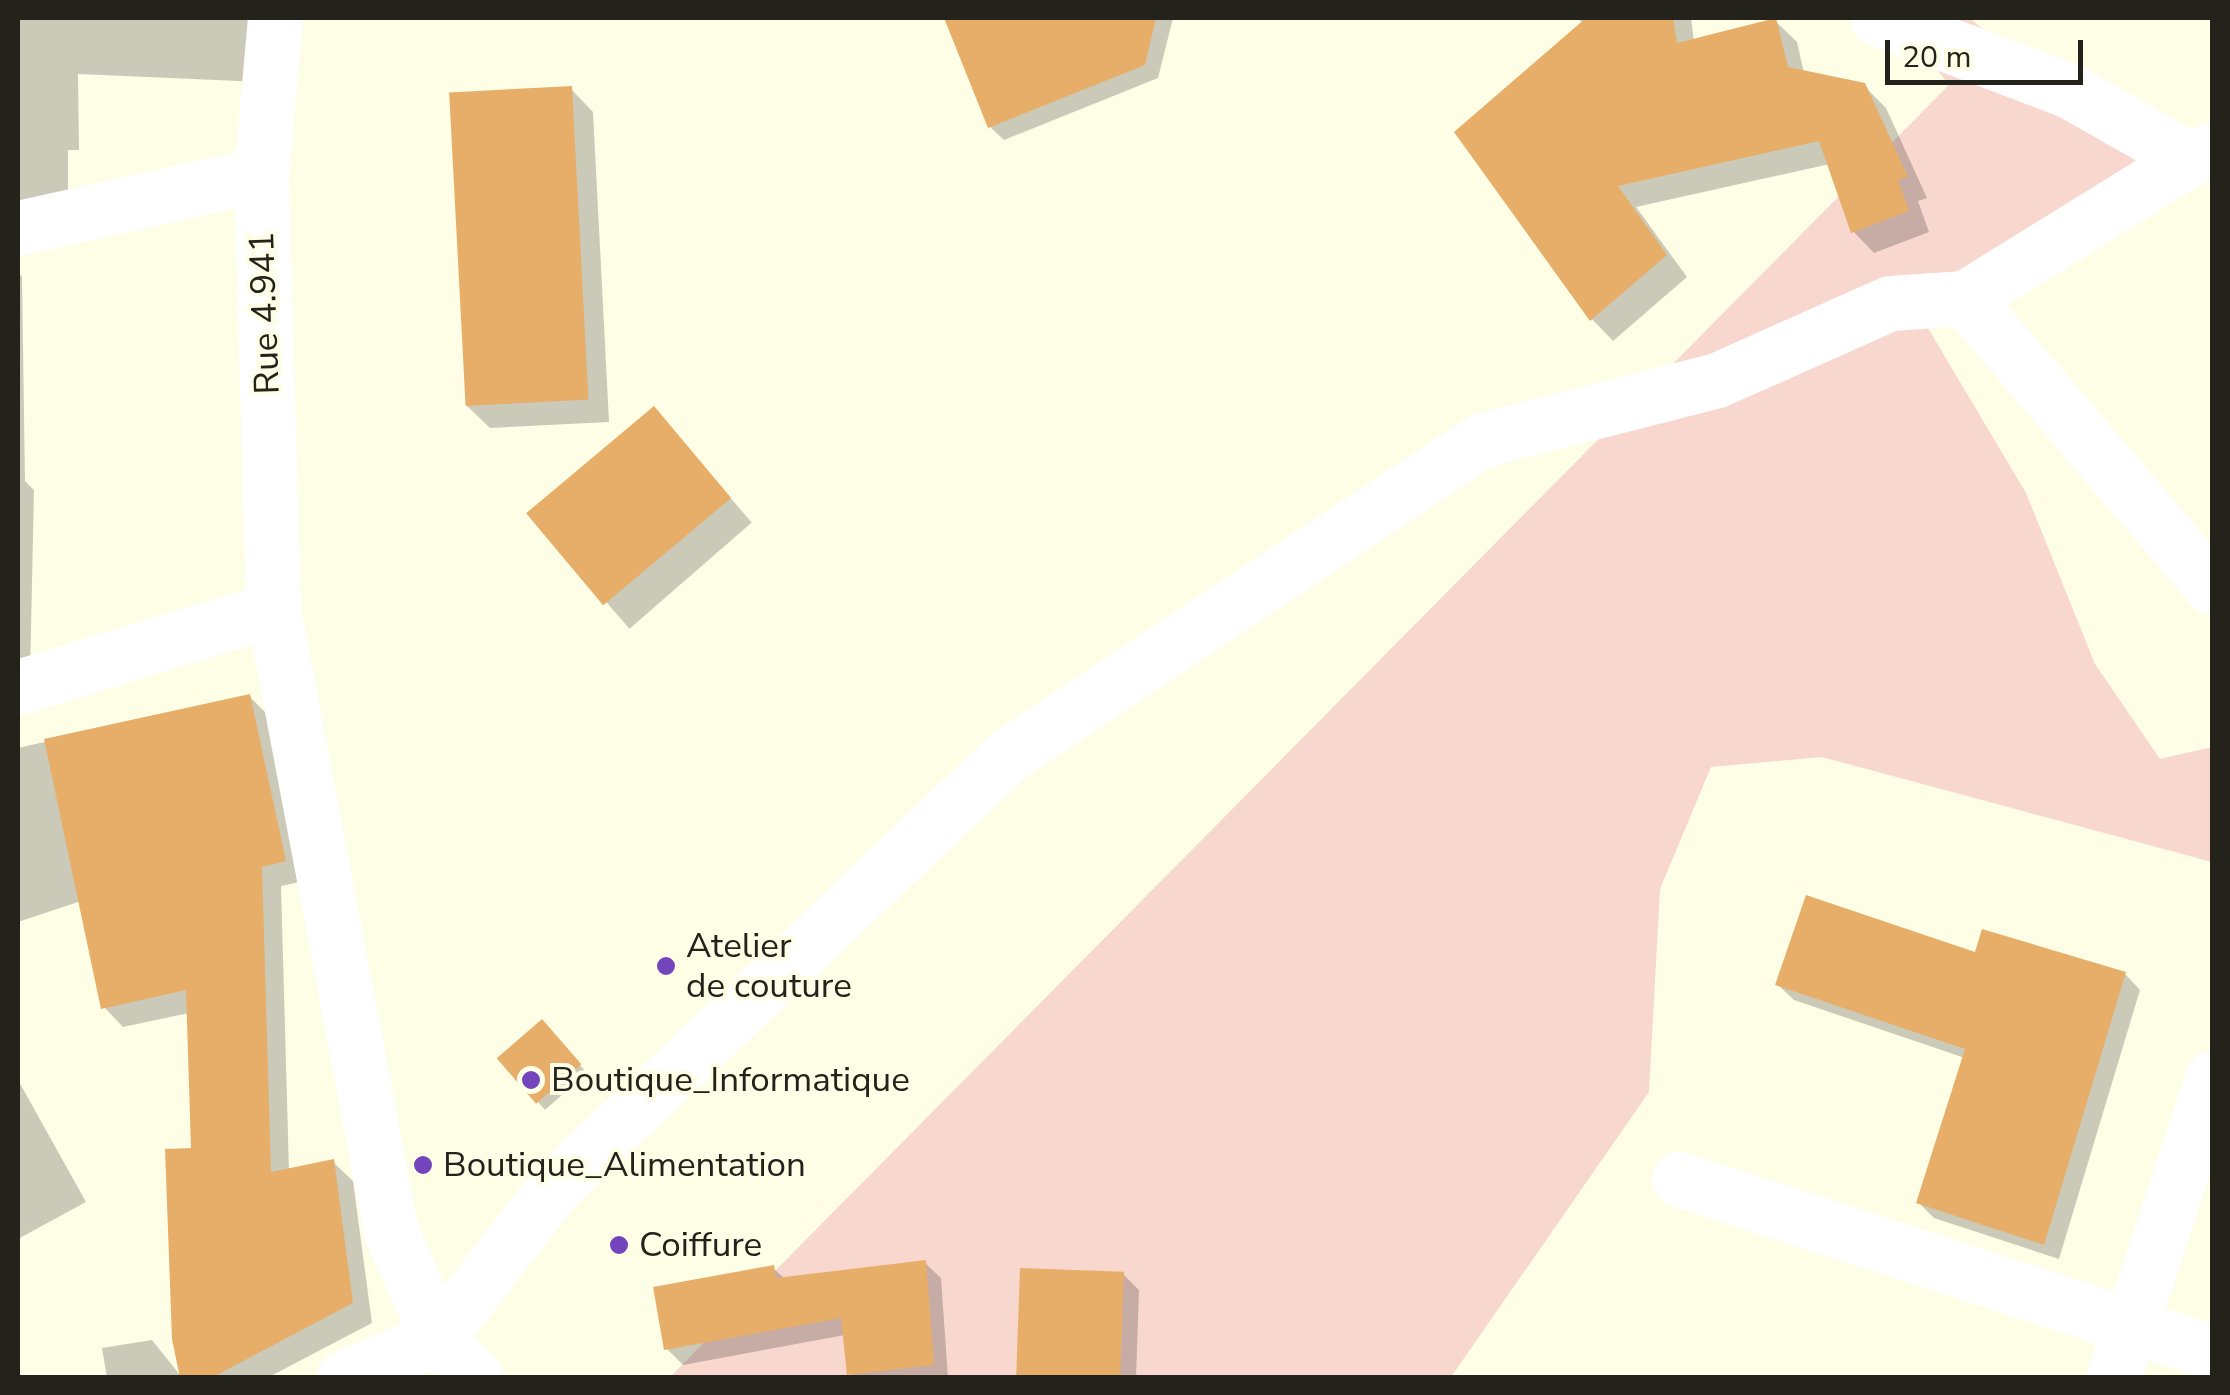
<!DOCTYPE html>
<html>
<head>
<meta charset="utf-8">
<style>
	body { margin:0 }
	#map { position:relative; width:2230px; height:1395px; overflow:hidden; background:#fefde6; font-family:"Nunito Sans",sans-serif }
	div>[style] { position:absolute }
	.green>* { inset:0; background:#f8d8ce }
	.shadow>* { inset:0; background:#0003; transform-origin:0 0 }
	.building>* { inset:0; background:#e7ae69; transform-origin:0 0 }
	.street>* { height:55px; margin:-27.5px; padding:0 27.5px; transform-origin:27.5px; border-radius:27.5px; background:#fff }
	.dots>* { width:28px; height:28px; translate:-50% -50%; box-sizing:border-box; border:5px solid #fefde6; border-radius:50% }
	span { translate:-50% -50%; white-space:nowrap; text-align:center; line-height:1.15; -webkit-text-stroke:8px #fefde6; paint-order:stroke }
	.street-label { font-size:35px; color:#23231b }
	.poi-label { font-size:35px; color:#23231b }
	.left { translate:0 -50%; text-align:left }
	.frame { position:absolute; inset:0; border:20px solid #23231b; pointer-events:none }
	.scale { position:absolute; left:1885px; top:40px; width:198px; height:45px; box-sizing:border-box; border:5px solid #23231b; border-top:0; padding-left:12px; font-size:30px; line-height:35px; white-space:nowrap; color:#23231b; -webkit-text-stroke:8px #fefde6; paint-order:stroke }
</style>
</head>
<body>
<div id="map">
	<div class="green">
		<i style="clip-path:polygon(1897px 18px,1970px 18px,2174px 194px,1919px 313px,2026px 493px,2095px 664px,2160px 759px,2212px 747px,2212px 862px,1822px 757px,1711px 767px,1660px 889px,1649px 1092px,1451px 1377px,669px 1378px,1949px 85px)"></i>
	</div>
	<div class="shadow">
		<i style="clip-path:polygon(18px 18px,272px 18px,259px 82px,78px 74px,79px 150px,68px 150px,68px 209px,18px 224px)"></i>
		<i style="clip-path:polygon(947px 18px,1173px 18px,1158px 78px,1004px 140px,990px 127px)"></i>
		<i style="clip-path:polygon(1579px 18px,1691px 18px,1694px 41px,1775px 21px,1797px 42px,1804px 73px,1864px 86px,1886px 108px,1927px 198px,1918px 201px,1929px 232px,1874px 253px,1853px 231px,1830px 164px,1636px 207px,1687px 277px,1613px 341px,1592px 319px,1458px 132px,1582px 24px)"></i>
		<i style="clip-path:polygon(571px 89px,593px 112px,609px 422px,490px 428px,467px 406px)"></i>
		<i style="clip-path:polygon(18px 271px,22px 277px,25px 481px,34px 490px,30px 677px,18px 686px)"></i>
		<i style="left:654px;top:410px;width:149px;height:162px;rotate:49deg"></i>
		<i style="clip-path:polygon(249px 696px,269px 716px,304px 881px,281px 886px,289px 1171px,333px 1162px,353px 1181px,372px 1323px,267px 1378px,107px 1378px,102px 1348px,152px 1340px,180px 1375px,193px 1151px,189px 1013px,123px 1027px,104px 1007px,81px 901px,18px 922px,18px 748px)"></i>
		<i style="clip-path:polygon(2125px 974px,2140px 990px,2059px 1259px,1934px 1218px,1919px 1203px,1965px 1058px,1794px 1000px,1778px 985px)"></i>
		<i style="clip-path:polygon(549px 1030px,587px 1073px,545px 1110px,538px 1102px)"></i>
		<i style="clip-path:polygon(18px 1080px,86px 1202px,18px 1239px)"></i>
		<i style="clip-path:polygon(925px 1263px,941px 1278px,948px 1378px,853px 1378px,845px 1335px,683px 1365px,667px 1349px,773px 1268px,785px 1279px)"></i>
		<i style="clip-path:polygon(1123px 1274px,1139px 1290px,1136px 1378px,1018px 1378px)"></i>
	</div>
	<div class="building">
		<i style="clip-path:polygon(944px 18px,1156px 18px,1145px 65px,988px 128px)"></i>
		<i style="clip-path:polygon(1586px 18px,1673px 18px,1677px 43px,1776px 18px,1788px 67px,1865px 83px,1908px 177px,1898px 180px,1909px 211px,1851px 233px,1819px 141px,1618px 186px,1667px 255px,1590px 321px,1454px 132px)"></i>
		<i style="left:572px;top:86px;width:314px;height:123px;rotate:87deg"></i>
		<i style="left:654px;top:406px;width:120px;height:167px;rotate:50deg"></i>
		<i style="clip-path:polygon(250px 694px,286px 861px,262px 867px,271px 1172px,334px 1159px,353px 1303px,211px 1378px,180px 1378px,172px 1339px,165px 1149px,191px 1148px,186px 990px,101px 1009px,44px 739px)"></i>
		<i style="clip-path:polygon(1806px 895px,1975px 952px,1982px 929px,2126px 972px,2044px 1245px,1916px 1203px,1965px 1049px,1775px 985px)"></i>
		<i style="left:542px;top:1019px;width:60px;height:60px;rotate:49deg"></i>
		<i style="clip-path:polygon(926px 1260px,934px 1365px,847px 1375px,841px 1318px,664px 1350px,653px 1287px,774px 1265px,776px 1278px)"></i>
		<i style="left:1020px;top:1268px;width:104px;height:110px;rotate:2deg"></i>
	</div>
	<div class="street">
		<i style="left:275px;top:18px;width:157px;rotate:95.1deg"></i>
		<i style="left:261px;top:174px;width:435px;rotate:88.4deg"></i>
		<i style="left:273px;top:609px;width:634px;rotate:79.27deg"></i>
		<i style="left:391px;top:1232px;width:115px;rotate:65.9deg"></i>
		<i style="left:438px;top:1337px;width:56px;rotate:47.2deg"></i>
		<i style="left:1877px;top:18px;width:206px;rotate:20.7deg"></i>
		<i style="left:2070px;top:91px;width:137px;rotate:29.7deg"></i>
		<i style="left:18px;top:228px;width:249px;rotate:-12.5deg"></i>
		<i style="left:1965px;top:298px;width:380px;rotate:49.5deg"></i>
		<i style="left:18px;top:687px;width:267px;rotate:-17deg"></i>
		<i style="left:1679px;top:1179px;width:560px;rotate:17.98deg"></i>
		<i style="left:343px;top:1378px;width:103px;rotate:-23.3deg"></i>
		<i style="left:438px;top:1337px;width:192px;rotate:-52.2deg"></i>
		<i style="left:556px;top:1185px;width:622px;rotate:-43.57deg"></i>
		<i style="left:1007px;top:756px;width:571px;rotate:-33.63deg"></i>
		<i style="left:1482px;top:440px;width:243px;rotate:-14.3deg"></i>
		<i style="left:1717px;top:380px;width:189px;rotate:-24deg"></i>
		<i style="left:1890px;top:303px;width:75px;rotate:-3.8deg"></i>
		<i style="left:1965px;top:298px;width:264px;rotate:-31.8deg"></i>
		<i style="left:2189px;top:159px;width:25px;rotate:-23deg"></i>
		<i style="left:2113px;top:1378px;width:316px;rotate:-71.7deg"></i>
	</div>
	<div class="dots">
		<i style="left:666px;top:966px;background:#7344bc"></i>
		<i style="left:531px;top:1080px;background:#7344bc"></i>
		<i style="left:423px;top:1165px;background:#7344bc"></i>
		<i style="left:619px;top:1245px;background:#7344bc"></i>
	</div>
	<div class="street-label">
		<span style="left:265px;top:313px;rotate:-92deg">Rue 4.941</span>
	</div>
	<div class="poi-label">
		<span class="left" style="left:686px;top:966px">Atelier<br>de couture</span>
		<span class="left" style="left:551px;top:1080px">Boutique_Informatique</span>
		<span class="left" style="left:443px;top:1165px">Boutique_Alimentation</span>
		<span class="left" style="left:639px;top:1245px">Coiffure</span>
	</div>
	<div class="frame"></div>
	<div class="scale">20 m</div>
</div>
</body>
</html>
